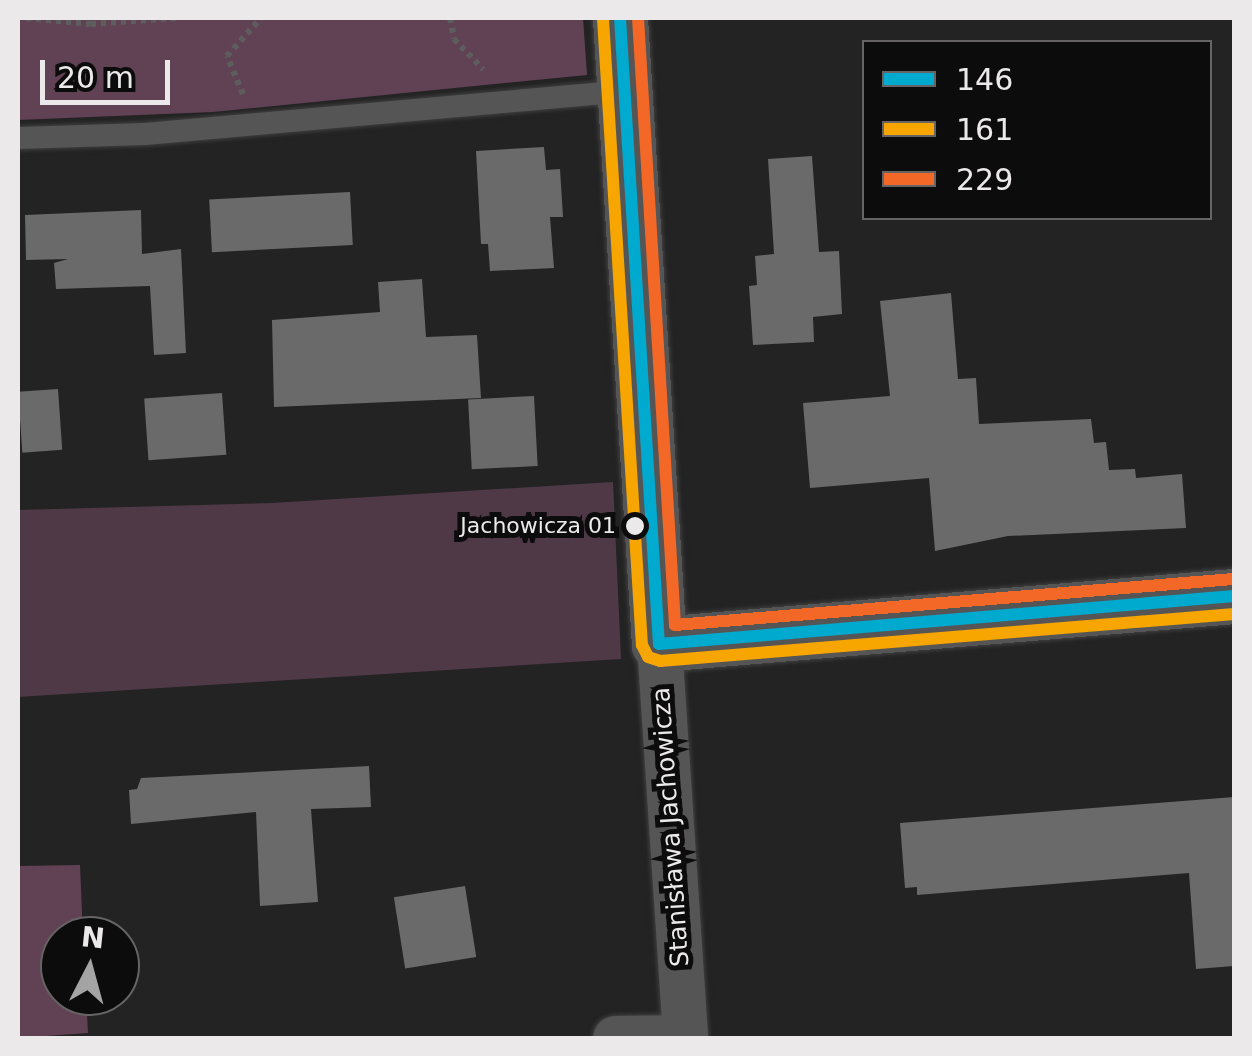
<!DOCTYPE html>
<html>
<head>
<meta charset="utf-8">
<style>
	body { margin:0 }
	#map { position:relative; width:1252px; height:1056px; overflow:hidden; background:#232323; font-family:"DejaVu Sans",sans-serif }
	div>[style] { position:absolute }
	.green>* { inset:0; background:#503947 }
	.forest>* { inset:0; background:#614255 }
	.building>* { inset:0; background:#6a6a6a; transform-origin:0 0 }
	.path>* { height:6px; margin-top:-3px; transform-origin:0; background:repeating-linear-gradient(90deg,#5e5d5d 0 5px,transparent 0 10px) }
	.roads { filter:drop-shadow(0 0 2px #3f3f3f) drop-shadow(0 0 2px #3f3f3f) }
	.service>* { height:22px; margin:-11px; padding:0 11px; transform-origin:11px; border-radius:11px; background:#565555 }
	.minor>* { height:45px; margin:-22.5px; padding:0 22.5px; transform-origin:22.5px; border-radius:22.5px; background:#565555 }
	.tertiary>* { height:55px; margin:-27.5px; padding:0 27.5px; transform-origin:27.5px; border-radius:27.5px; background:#565555 }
	.bus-1>* { height:12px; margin:-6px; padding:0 6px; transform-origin:6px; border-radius:6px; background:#00a9ce }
	.bus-2>* { height:12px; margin:-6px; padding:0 6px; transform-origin:6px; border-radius:6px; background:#f7a600 }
	.bus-3>* { height:12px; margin:-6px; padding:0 6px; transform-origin:6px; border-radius:6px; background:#f36827 }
	.dots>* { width:28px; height:28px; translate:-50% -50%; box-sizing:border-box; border:5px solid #0d0c0c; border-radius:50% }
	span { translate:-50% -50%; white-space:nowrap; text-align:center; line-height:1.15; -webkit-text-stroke:10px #0d0c0c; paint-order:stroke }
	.bus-label { font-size:22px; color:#ebe9ea }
	.right { translate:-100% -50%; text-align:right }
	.street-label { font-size:25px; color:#ebe9ea }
	.frame { position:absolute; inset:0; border:20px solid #ebe9ea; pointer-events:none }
	.legend { position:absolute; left:862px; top:40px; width:350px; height:180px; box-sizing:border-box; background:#0d0c0c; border:2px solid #666465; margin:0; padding:12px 18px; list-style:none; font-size:30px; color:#ebe9ea }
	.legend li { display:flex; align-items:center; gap:20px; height:50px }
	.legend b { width:50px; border:2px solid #666465 }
	.north { position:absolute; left:40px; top:916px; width:100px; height:100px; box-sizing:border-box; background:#0d0c0c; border:2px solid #666465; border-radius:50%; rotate:6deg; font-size:28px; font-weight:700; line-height:40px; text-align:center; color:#ebe9ea }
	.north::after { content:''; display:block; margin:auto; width:35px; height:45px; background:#a5a4a4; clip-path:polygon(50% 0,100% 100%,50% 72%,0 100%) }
	.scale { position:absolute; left:40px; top:60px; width:130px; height:45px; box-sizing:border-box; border:5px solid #ebe9ea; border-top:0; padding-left:12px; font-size:30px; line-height:35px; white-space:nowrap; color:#ebe9ea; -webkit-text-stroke:8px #0d0c0c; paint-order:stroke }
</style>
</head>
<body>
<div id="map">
	<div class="green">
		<i style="clip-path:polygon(613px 482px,621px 659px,18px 697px,18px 510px,273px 503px)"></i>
	</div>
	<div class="forest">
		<i style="clip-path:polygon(18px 18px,583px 18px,587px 75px,213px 112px,18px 120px)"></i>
		<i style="clip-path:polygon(80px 865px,83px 936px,60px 936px,60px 996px,86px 996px,88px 1033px,18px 1038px,18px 866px)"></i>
	</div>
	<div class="building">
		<i style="clip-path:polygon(544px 147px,546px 170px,560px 169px,563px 217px,550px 217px,554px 268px,490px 271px,488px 244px,481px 244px,476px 151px)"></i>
		<i style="clip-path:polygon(812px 156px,819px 252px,839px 251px,842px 314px,813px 317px,814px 342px,753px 345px,749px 286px,757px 285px,755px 256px,774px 254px,768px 159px)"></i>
		<i style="left:350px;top:192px;width:53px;height:141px;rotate:87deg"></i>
		<i style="clip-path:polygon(141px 210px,142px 254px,181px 249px,186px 353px,154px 355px,150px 286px,56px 289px,54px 263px,68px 259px,26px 260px,25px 215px)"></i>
		<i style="clip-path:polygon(422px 279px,426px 337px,477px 335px,481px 398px,274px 407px,272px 320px,380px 312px,378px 282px)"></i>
		<i style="clip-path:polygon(951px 293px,958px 379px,976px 378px,979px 424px,1091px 419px,1094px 443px,1106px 442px,1109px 470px,1135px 469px,1136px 478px,1182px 474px,1186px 528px,1008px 536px,935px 551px,929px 478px,810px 488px,803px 403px,890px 396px,880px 301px)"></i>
		<i style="left:58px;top:389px;width:61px;height:40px;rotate:86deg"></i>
		<i style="left:222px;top:393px;width:62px;height:78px;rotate:86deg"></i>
		<i style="left:534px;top:396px;width:70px;height:66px;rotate:87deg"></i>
		<i style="clip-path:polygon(369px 766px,371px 807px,311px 809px,318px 902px,260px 906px,256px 812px,131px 824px,129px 790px,137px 789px,141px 778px)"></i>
		<i style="clip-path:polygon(1234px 797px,1234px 966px,1196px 969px,1189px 873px,917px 895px,917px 887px,905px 888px,900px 823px)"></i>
		<i style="left:465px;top:886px;width:72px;height:72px;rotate:81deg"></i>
	</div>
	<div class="path">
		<i style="left:26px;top:18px;width:65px;rotate:5.3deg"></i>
		<i style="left:91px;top:24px;width:85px;rotate:-4deg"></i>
		<i style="left:450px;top:18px;width:21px;rotate:79deg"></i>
		<i style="left:454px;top:39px;width:42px;rotate:46deg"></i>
		<i style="left:243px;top:94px;width:41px;rotate:-112.8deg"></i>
		<i style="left:227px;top:56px;width:51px;rotate:-48.2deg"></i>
	</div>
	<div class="roads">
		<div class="service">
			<i style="left:18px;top:138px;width:127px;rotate:-1.8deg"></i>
			<i style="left:145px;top:134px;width:482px;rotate:-5.1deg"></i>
		</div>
		<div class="minor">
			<i style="left:659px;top:644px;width:395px;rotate:86.2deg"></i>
			<i style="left:615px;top:1038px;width:70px;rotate:-0.8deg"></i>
		</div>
		<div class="tertiary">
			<i style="left:620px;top:18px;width:627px;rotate:86.44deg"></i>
			<i style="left:659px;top:644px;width:577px;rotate:-4.77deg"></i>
		</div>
	</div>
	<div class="bus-1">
		<i style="left:620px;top:18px;width:627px;rotate:86.44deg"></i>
		<i style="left:659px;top:644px;width:577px;rotate:-4.77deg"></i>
	</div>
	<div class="bus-2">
		<i style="left:603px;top:19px;width:627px;rotate:86.44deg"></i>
		<i style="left:642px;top:645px;width:13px;rotate:63deg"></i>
		<i style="left:648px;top:657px;width:13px;rotate:18deg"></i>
		<i style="left:660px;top:661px;width:576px;rotate:-4.68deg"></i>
	</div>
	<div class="bus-3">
		<i style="left:638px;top:18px;width:608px;rotate:86.51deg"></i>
		<i style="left:675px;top:625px;width:560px;rotate:-4.71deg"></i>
	</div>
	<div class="dots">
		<i style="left:635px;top:526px;background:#ebe9ea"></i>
	</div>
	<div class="bus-label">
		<span class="right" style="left:616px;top:526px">Jachowicza 01</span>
	</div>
	<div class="street-label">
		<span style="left:671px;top:827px;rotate:-94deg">Stanisława Jachowicza</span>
	</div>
	<div class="frame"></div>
	<ul class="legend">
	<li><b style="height:12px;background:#00a9ce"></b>146</li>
	<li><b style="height:12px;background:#f7a600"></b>161</li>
	<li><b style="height:12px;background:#f36827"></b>229</li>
	</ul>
	<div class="north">N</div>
	<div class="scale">20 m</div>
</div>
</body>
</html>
